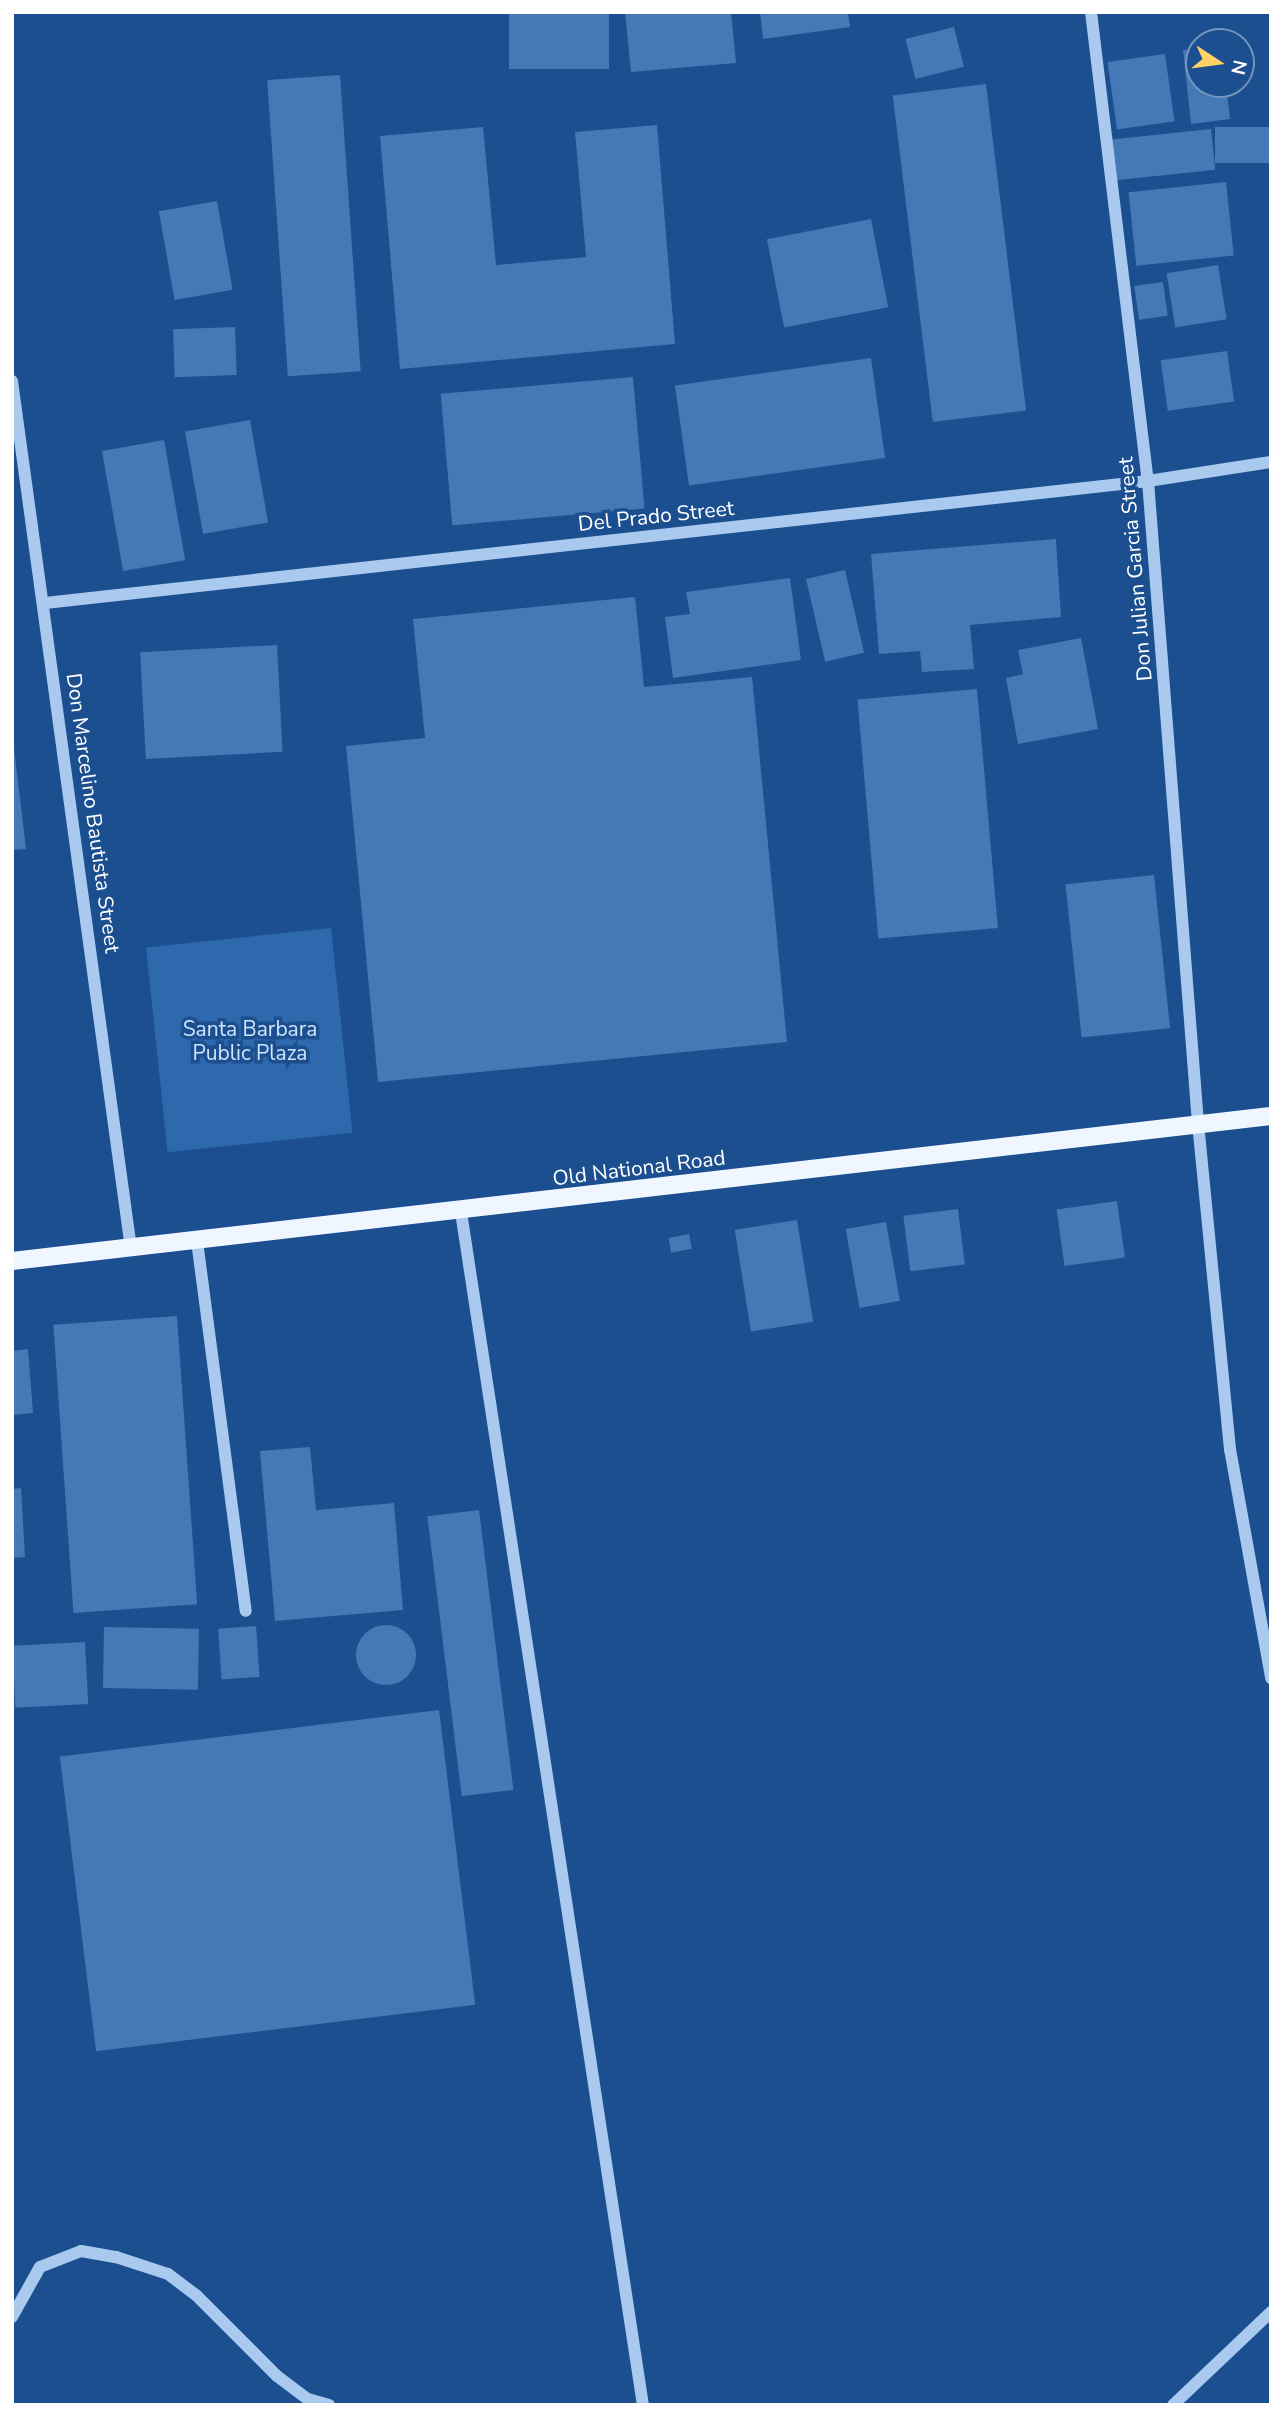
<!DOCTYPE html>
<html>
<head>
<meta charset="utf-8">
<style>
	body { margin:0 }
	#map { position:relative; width:1283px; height:2417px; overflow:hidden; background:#1b4f8f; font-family:"Nunito Sans",sans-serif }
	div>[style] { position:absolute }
	.green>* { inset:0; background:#2e69ad; transform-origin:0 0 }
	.building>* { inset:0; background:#4478b7; transform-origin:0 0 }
	.round { border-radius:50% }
	.minor>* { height:12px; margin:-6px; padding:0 6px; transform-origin:6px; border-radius:6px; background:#a9c9ee }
	.major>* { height:18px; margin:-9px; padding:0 9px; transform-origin:9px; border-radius:9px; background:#f0f6ff }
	span { translate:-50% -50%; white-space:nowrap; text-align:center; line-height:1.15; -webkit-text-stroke:7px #1b4f8f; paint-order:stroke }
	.street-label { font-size:21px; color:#fff }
	.park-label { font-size:21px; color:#cfe3fa }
	.frame { position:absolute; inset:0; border:14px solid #fff; pointer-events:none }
	.north { position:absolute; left:1185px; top:28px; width:70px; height:70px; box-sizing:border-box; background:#1b4f8f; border:2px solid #7695bc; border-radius:50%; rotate:103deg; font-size:19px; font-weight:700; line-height:28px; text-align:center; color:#fff }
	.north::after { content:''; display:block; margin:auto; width:24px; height:32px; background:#ffd166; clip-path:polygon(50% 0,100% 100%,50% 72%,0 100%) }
</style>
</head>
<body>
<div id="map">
	<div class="green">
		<i style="left:331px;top:928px;width:206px;height:186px;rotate:84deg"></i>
	</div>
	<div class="building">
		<i style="left:509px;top:12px;width:100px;height:57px"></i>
		<i style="clip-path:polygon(625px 12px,731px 12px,736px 63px,631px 72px)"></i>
		<i style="clip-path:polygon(760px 12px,848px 12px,850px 27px,763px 39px)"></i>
		<i style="left:954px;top:27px;width:41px;height:50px;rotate:76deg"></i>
		<i style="clip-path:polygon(1199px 48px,1199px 84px,1226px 84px,1230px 119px,1191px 124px,1183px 50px)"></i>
		<i style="left:1165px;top:54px;width:68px;height:58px;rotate:82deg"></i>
		<i style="left:340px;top:75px;width:297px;height:73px;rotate:86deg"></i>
		<i style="left:986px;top:84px;width:329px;height:94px;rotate:83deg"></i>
		<i style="clip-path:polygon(657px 125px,675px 344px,400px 369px,380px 136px,483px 127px,496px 265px,586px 257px,575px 132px)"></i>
		<i style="left:1271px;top:127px;width:36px;height:56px;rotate:90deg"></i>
		<i style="left:1211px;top:129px;width:41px;height:100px;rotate:84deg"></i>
		<i style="left:1226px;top:182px;width:74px;height:98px;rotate:84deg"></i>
		<i style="left:217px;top:201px;width:90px;height:59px;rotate:80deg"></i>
		<i style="left:871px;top:219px;width:90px;height:106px;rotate:79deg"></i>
		<i style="left:1218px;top:265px;width:55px;height:52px;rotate:81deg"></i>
		<i style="left:1163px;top:282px;width:34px;height:29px;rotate:82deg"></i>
		<i style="left:235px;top:327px;width:48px;height:62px;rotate:88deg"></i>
		<i style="left:1227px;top:351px;width:51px;height:67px;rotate:82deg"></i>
		<i style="left:871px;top:358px;width:101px;height:198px;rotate:82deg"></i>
		<i style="left:633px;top:377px;width:132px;height:193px;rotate:85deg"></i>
		<i style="left:250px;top:420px;width:104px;height:66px;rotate:80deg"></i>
		<i style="left:164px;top:440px;width:122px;height:63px;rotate:80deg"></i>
		<i style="clip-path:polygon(1056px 539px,1061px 617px,970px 625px,974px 669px,922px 672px,920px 651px,879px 654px,871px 554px)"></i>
		<i style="left:845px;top:570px;width:85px;height:40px;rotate:77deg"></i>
		<i style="clip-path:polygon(790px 578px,801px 660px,673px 678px,665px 617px,690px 614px,686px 592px)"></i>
		<i style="clip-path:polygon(635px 597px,644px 687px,752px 677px,787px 1042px,378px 1082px,346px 746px,425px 738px,413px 619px)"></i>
		<i style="clip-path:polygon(1081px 638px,1098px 729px,1018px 744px,1006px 678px,1023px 674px,1018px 650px)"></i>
		<i style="left:277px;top:645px;width:107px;height:137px;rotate:87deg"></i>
		<i style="left:977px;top:689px;width:240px;height:120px;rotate:85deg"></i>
		<i style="clip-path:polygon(12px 731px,26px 849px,12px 850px)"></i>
		<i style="left:1154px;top:875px;width:154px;height:89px;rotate:84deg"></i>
		<i style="left:1117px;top:1201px;width:57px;height:61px;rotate:82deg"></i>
		<i style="left:958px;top:1209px;width:56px;height:55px;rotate:83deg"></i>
		<i style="left:797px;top:1220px;width:103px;height:63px;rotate:81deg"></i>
		<i style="left:886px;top:1222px;width:80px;height:41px;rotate:80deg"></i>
		<i style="left:689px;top:1234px;width:15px;height:21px;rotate:79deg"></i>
		<i style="left:177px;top:1316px;width:289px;height:124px;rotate:86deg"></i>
		<i style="clip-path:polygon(28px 1349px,33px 1413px,12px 1415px,12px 1351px)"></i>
		<i style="clip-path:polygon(310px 1447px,316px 1510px,394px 1503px,403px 1610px,275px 1621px,260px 1451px)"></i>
		<i style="clip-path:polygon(21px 1488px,25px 1557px,12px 1558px,12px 1489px)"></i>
		<i style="left:479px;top:1510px;width:282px;height:52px;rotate:83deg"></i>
		<i class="round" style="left:356px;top:1625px;width:60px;height:60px"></i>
		<i style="left:256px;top:1626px;width:51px;height:38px;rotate:86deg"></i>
		<i style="left:104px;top:1627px;width:95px;height:61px;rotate:1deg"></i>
		<i style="left:85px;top:1642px;width:62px;height:73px;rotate:87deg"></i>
		<i style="left:439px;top:1710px;width:297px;height:382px;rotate:83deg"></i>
	</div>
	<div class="minor">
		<i style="left:1091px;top:12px;width:472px;rotate:83.1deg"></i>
		<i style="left:1148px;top:481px;width:644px;rotate:85.55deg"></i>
		<i style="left:1198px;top:1123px;width:328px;rotate:84.4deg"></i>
		<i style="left:1230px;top:1449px;width:233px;rotate:79.8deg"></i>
		<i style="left:12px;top:381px;width:876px;rotate:82.19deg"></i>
		<i style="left:45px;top:603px;width:1110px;rotate:-6.31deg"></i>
		<i style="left:1148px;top:481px;width:124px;rotate:-8.8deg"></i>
		<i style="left:461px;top:1212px;width:1207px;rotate:81.33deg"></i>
		<i style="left:197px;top:1241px;width:373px;rotate:82.5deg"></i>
		<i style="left:12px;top:2317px;width:57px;rotate:-60.8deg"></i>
		<i style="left:40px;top:2267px;width:44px;rotate:-21.3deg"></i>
		<i style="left:81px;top:2251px;width:36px;rotate:10deg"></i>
		<i style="left:116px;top:2257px;width:55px;rotate:18.1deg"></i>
		<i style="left:168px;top:2274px;width:36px;rotate:37deg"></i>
		<i style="left:197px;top:2296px;width:113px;rotate:45deg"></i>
		<i style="left:277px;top:2376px;width:39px;rotate:37deg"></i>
		<i style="left:308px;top:2399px;width:22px;rotate:16deg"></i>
		<i style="left:1173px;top:2405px;width:135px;rotate:-43.5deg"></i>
	</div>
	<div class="major">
		<i style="left:12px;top:1261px;width:1267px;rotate:-6.57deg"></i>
	</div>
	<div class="street-label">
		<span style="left:656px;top:516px;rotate:-6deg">Del Prado Street</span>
		<span style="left:1135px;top:569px;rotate:-95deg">Don Julian Garcia Street</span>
		<span style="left:93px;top:813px;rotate:82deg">Don Marcelino Bautista Street</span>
		<span style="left:639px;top:1168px;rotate:-7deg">Old National Road</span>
	</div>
	<div class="park-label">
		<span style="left:250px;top:1041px">Santa Barbara<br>Public Plaza</span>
	</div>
	<div class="frame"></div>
	<div class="north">N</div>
</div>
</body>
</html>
